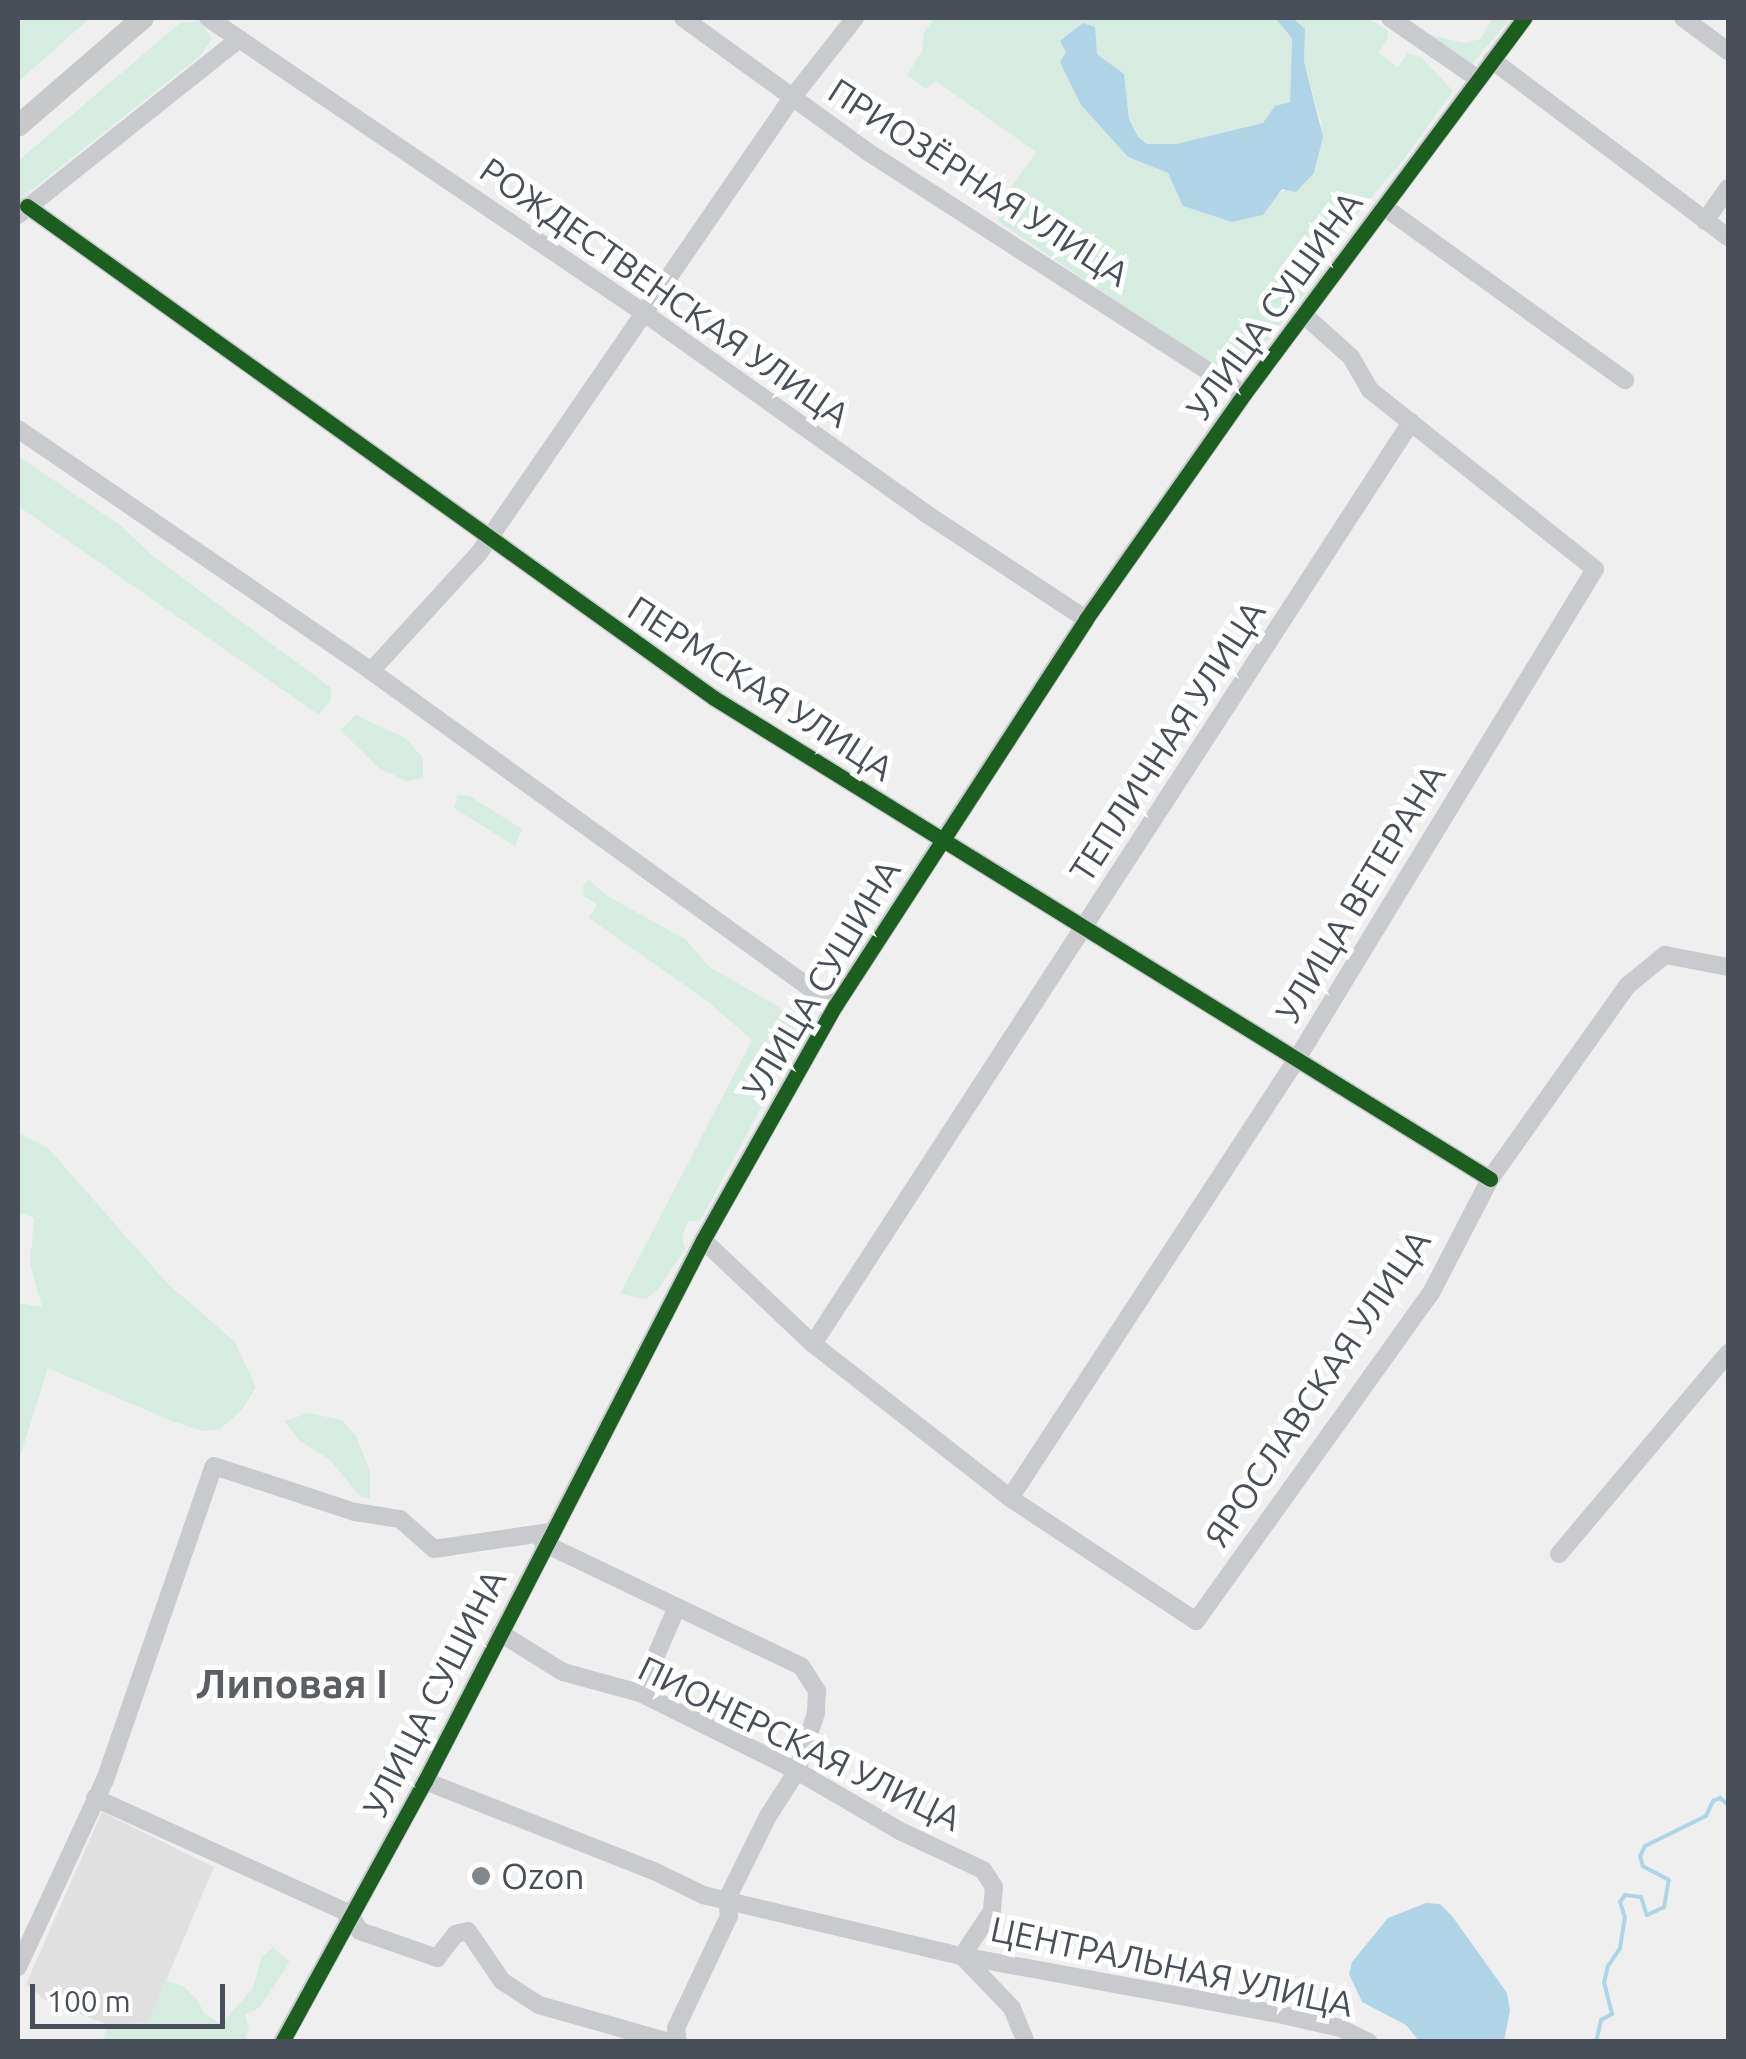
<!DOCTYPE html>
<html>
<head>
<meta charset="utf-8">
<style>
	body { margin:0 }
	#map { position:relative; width:1746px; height:2059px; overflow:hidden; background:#efefef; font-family:Ubuntu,sans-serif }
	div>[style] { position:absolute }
	.education>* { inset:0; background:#e1e0e0 }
	.green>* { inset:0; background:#d6ece1 }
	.water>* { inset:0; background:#afd4e5 }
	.stream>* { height:4px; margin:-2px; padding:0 2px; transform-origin:2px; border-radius:2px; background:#afd4e5 }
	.minor>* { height:18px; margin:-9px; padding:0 9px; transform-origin:9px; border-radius:9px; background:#c9cacd }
	.major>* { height:22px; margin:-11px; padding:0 11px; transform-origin:11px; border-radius:11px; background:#c6c8ca }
	.cycleway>* { height:15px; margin:-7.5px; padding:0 7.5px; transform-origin:7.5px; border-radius:7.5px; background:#1b5e20 }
	.dots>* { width:28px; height:28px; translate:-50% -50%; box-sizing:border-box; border:5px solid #fff; border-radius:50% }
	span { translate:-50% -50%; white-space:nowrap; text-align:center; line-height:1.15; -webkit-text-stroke:10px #fff; paint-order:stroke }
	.street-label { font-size:35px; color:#484f59 }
	.poi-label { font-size:35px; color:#484f59 }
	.left { translate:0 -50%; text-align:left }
	.quarter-label { font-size:40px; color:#5b5e62; font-weight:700 }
	.frame { position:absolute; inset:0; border:20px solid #484f59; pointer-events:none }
	.scale { position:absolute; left:30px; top:1984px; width:195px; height:45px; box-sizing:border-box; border:5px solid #484f59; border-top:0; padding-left:12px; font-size:30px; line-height:35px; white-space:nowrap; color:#484f59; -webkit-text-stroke:8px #fff; paint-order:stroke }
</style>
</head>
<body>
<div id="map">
	<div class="education">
		<i style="clip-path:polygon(102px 1812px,214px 1867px,148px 2023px,108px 2025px,43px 1999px,26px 1984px)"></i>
	</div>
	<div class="green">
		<i style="clip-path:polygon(25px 18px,90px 18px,18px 82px,18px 24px)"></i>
		<i style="clip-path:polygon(934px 18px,1281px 20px,1292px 38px,1290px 102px,1275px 107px,1263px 123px,1176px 144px,1147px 144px,1138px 137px,1129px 119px,1124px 74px,1097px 54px,1066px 52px,1081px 105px,1128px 157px,1168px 173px,1183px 206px,1232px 222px,1263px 215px,1272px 199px,1316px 168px,1321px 122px,1304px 61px,1305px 29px,1293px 18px,1368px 18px,1387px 30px,1388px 38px,1378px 53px,1398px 67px,1408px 53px,1421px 57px,1453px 91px,1405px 158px,1322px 254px,1322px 272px,1243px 373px,1219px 371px,999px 222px,995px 210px,1036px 152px,936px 81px,926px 89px,907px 75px,922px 51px,924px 33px)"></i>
		<i style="clip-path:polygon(1493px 18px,1511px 18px,1472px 64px,1427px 34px,1465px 43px,1480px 39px)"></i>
		<i style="clip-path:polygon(199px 21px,212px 39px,201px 55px,18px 201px,18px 161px,180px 23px)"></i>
		<i style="clip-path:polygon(18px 456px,120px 525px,153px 556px,330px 687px,331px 699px,319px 715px,18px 506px)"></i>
		<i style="clip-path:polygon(356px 715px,405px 738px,423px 758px,423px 778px,407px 781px,380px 769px,340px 730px)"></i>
		<i style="clip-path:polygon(458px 795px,470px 796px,522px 829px,515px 846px,454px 808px)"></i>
		<i style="clip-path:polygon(589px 880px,606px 895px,686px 940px,708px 966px,799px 1019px,801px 1034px,700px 1221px,688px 1221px,682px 1237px,685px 1250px,659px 1288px,646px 1299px,620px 1294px,752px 1040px,707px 1001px,589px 918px,597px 905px,584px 896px,583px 886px)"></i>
		<i style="clip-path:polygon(18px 1133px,48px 1148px,168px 1284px,235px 1342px,256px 1387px,242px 1410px,220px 1429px,203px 1431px,172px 1421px,48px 1368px,18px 1463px,18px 1303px,42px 1307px,30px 1264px,34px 1218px,18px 1212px)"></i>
		<i style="clip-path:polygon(309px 1413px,342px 1420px,356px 1436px,370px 1471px,370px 1499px,360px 1496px,330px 1460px,301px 1442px,284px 1421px)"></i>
		<i style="clip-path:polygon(273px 1947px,290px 1962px,260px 2007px,245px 2015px,249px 2028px,244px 2041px,102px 2041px,108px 2025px,148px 2022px,166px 1980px,184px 1987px,197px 1999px,204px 2013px,221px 2024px,253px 1988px,261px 1958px)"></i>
	</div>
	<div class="water">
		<i style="clip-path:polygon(1275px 18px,1293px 18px,1305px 29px,1304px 61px,1323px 137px,1314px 173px,1296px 192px,1282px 189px,1263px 215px,1232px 222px,1183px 206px,1168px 173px,1128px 157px,1081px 105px,1060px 62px,1066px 52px,1060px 41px,1083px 23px,1095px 27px,1097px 54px,1124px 74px,1129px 119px,1138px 137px,1147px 144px,1176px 144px,1263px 123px,1275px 106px,1290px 102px,1292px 38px)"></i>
		<i style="clip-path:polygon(1426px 1903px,1440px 1904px,1452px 1916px,1507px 1993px,1510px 2011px,1504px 2041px,1419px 2041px,1406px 2025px,1362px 2002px,1349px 1974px,1352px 1962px,1388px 1918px)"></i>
	</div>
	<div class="stream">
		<i style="left:1596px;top:2042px;width:23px;rotate:-77deg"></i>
		<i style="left:1601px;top:2020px;width:13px;rotate:-29deg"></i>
		<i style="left:1612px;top:2014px;width:32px;rotate:-104deg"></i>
		<i style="left:1604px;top:1983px;width:17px;rotate:-77deg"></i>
		<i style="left:1608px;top:1966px;width:22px;rotate:-56deg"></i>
		<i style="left:1620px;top:1948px;width:30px;rotate:-81deg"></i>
		<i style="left:1625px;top:1918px;width:17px;rotate:-107deg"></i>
		<i style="left:1620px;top:1902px;width:9px;rotate:-54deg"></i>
		<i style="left:1625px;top:1895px;width:16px;rotate:7deg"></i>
		<i style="left:1641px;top:1897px;width:19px;rotate:72deg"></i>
		<i style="left:1647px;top:1915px;width:19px;rotate:-25deg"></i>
		<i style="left:1664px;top:1907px;width:27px;rotate:-80deg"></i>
		<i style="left:1669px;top:1880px;width:30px;rotate:-152deg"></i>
		<i style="left:1643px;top:1866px;width:10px;rotate:-107deg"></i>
		<i style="left:1640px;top:1856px;width:11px;rotate:-63deg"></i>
		<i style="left:1645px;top:1846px;width:68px;rotate:-26.2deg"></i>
		<i style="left:1706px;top:1816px;width:17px;rotate:-65deg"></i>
		<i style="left:1713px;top:1801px;width:8px;rotate:-23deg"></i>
		<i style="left:1720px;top:1798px;width:11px;rotate:41deg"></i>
	</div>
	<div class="minor">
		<i style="left:208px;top:18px;width:526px;rotate:34.08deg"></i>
		<i style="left:644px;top:313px;width:345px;rotate:35.4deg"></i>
		<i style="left:925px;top:513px;width:193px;rotate:33.4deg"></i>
		<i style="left:683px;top:18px;width:228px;rotate:35.9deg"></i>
		<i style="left:868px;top:152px;width:447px;rotate:32.8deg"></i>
		<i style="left:1390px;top:18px;width:107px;rotate:34.7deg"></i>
		<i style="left:1683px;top:18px;width:56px;rotate:36.3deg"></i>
		<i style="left:1492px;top:60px;width:295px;rotate:36.9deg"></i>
		<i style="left:27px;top:206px;width:845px;rotate:35.61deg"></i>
		<i style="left:714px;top:698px;width:913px;rotate:31.79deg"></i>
		<i style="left:1384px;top:207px;width:297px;rotate:35.7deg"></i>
		<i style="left:18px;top:215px;width:283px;rotate:-38.5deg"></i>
		<i style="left:1705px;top:221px;width:40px;rotate:-55.1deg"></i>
		<i style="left:18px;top:429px;width:428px;rotate:34.4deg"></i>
		<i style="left:371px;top:671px;width:572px;rotate:35.83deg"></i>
		<i style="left:371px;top:671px;width:160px;rotate:-47.5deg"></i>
		<i style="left:479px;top:553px;width:552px;rotate:-55.48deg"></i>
		<i style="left:792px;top:98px;width:102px;rotate:-51.8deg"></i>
		<i style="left:703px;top:1240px;width:151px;rotate:43.4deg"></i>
		<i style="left:813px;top:1344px;width:250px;rotate:38deg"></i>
		<i style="left:1010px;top:1498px;width:223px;rotate:33.5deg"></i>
		<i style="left:1196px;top:1621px;width:403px;rotate:-54.4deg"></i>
		<i style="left:1431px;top:1293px;width:128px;rotate:-62.6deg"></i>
		<i style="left:1490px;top:1179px;width:238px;rotate:-54.6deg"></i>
		<i style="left:1628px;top:985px;width:48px;rotate:-39deg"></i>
		<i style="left:1665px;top:955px;width:64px;rotate:10.8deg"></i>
		<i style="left:813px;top:1344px;width:1099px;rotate:-57.03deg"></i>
		<i style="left:1010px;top:1498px;width:521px;rotate:-56.83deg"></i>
		<i style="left:1295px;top:1062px;width:577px;rotate:-58.68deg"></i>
		<i style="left:1595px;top:569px;width:288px;rotate:-141.5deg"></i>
		<i style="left:1370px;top:390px;width:38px;rotate:-120deg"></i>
		<i style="left:1351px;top:357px;width:63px;rotate:-138.2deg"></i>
		<i style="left:543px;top:1543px;width:286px;rotate:25.5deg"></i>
		<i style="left:801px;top:1666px;width:30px;rotate:57deg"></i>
		<i style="left:817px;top:1691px;width:22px;rotate:93deg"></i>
		<i style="left:816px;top:1713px;width:61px;rotate:108.1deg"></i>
		<i style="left:797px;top:1771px;width:54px;rotate:122.8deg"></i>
		<i style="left:768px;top:1816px;width:93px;rotate:116.3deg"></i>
		<i style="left:727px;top:1899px;width:17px;rotate:83deg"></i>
		<i style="left:729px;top:1916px;width:124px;rotate:115.3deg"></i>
		<i style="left:676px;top:2028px;width:14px;rotate:82deg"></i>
		<i style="left:1559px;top:1554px;width:263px;rotate:-49.9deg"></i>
		<i style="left:500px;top:1633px;width:74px;rotate:31.8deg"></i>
		<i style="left:563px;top:1672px;width:80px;rotate:15.3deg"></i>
		<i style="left:640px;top:1693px;width:175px;rotate:26.4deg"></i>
		<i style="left:797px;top:1771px;width:119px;rotate:30.2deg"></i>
		<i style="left:900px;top:1831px;width:92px;rotate:25.2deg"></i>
		<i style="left:983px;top:1870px;width:20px;rotate:57deg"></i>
		<i style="left:994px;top:1887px;width:24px;rotate:95deg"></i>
		<i style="left:992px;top:1911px;width:54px;rotate:123.7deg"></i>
		<i style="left:962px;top:1956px;width:72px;rotate:46.1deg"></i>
		<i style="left:1012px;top:2008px;width:37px;rotate:68deg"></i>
		<i style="left:640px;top:1693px;width:91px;rotate:-66.8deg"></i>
		<i style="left:425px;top:1781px;width:246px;rotate:21.5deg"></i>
		<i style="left:654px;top:1871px;width:55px;rotate:26.1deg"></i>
		<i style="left:703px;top:1895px;width:266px;rotate:13.3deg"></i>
		<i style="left:962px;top:1956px;width:317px;rotate:10.4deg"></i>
		<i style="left:1274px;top:2013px;width:68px;rotate:12.8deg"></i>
		<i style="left:1340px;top:2028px;width:32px;rotate:26deg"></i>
		<i style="left:95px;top:1798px;width:279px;rotate:24.4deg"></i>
		<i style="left:349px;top:1913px;width:21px;rotate:59deg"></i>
		<i style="left:360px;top:1931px;width:82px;rotate:19.3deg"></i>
		<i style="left:437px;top:1958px;width:31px;rotate:-52deg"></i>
		<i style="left:456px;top:1934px;width:12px;rotate:-14deg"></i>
		<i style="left:468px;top:1931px;width:60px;rotate:55.8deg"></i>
		<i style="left:502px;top:1981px;width:44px;rotate:33deg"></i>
		<i style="left:539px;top:2005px;width:135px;rotate:15.9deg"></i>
		<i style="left:18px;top:1967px;width:206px;rotate:-65.1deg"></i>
		<i style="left:105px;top:1780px;width:332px;rotate:-70.9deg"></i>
		<i style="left:214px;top:1466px;width:148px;rotate:18.1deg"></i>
		<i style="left:355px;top:1512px;width:46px;rotate:8.8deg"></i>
		<i style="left:400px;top:1519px;width:45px;rotate:41.4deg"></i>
		<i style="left:434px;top:1549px;width:116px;rotate:-8.4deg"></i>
		<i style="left:282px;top:2042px;width:298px;rotate:-61.3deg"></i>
		<i style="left:425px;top:1781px;width:608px;rotate:-62.8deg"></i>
		<i style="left:703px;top:1240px;width:269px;rotate:-60.6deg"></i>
		<i style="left:835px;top:1006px;width:461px;rotate:-57deg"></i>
		<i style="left:1086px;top:619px;width:275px;rotate:-54.9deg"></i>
		<i style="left:1244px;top:394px;width:469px;rotate:-53.3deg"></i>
	</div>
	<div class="major">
		<i style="left:18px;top:126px;width:165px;rotate:-40.8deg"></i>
	</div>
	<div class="cycleway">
		<i style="left:27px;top:206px;width:845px;rotate:35.61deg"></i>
		<i style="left:714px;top:698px;width:913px;rotate:31.79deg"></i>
		<i style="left:282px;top:2042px;width:298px;rotate:-61.3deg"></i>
		<i style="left:425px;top:1781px;width:608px;rotate:-62.8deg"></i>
		<i style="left:703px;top:1240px;width:269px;rotate:-60.6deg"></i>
		<i style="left:835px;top:1006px;width:461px;rotate:-57deg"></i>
		<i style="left:1086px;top:619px;width:275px;rotate:-54.9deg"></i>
		<i style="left:1244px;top:394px;width:469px;rotate:-53.3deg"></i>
	</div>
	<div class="dots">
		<i style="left:481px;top:1876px;background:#82878e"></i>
	</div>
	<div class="street-label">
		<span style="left:979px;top:182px;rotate:33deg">ПРИОЗЁРНАЯ УЛИЦА</span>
		<span style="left:665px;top:292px;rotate:35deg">РОЖДЕСТВЕНСКАЯ УЛИЦА</span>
		<span style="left:1274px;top:305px;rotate:-54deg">УЛИЦА СУШИНА</span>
		<span style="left:761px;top:688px;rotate:33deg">ПЕРМСКАЯ УЛИЦА</span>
		<span style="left:1167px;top:741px;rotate:-57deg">ТЕПЛИЧНАЯ УЛИЦА</span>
		<span style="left:1360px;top:893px;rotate:-59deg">УЛИЦА ВЕТЕРАНА</span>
		<span style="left:821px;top:979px;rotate:-59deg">УЛИЦА СУШИНА</span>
		<span style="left:1317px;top:1388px;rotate:-56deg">ЯРОСЛАВСКАЯ УЛИЦА</span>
		<span style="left:434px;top:1693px;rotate:-63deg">УЛИЦА СУШИНА</span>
		<span style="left:800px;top:1743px;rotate:26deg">ПИОНЕРСКАЯ УЛИЦА</span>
		<span style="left:1172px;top:1966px;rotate:12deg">ЦЕНТРАЛЬНАЯ УЛИЦА</span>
	</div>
	<div class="poi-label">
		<span class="left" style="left:501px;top:1876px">Ozon</span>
	</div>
	<div class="quarter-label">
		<span style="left:292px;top:1684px">Липовая I</span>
	</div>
	<div class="frame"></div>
	<div class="scale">100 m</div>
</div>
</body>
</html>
